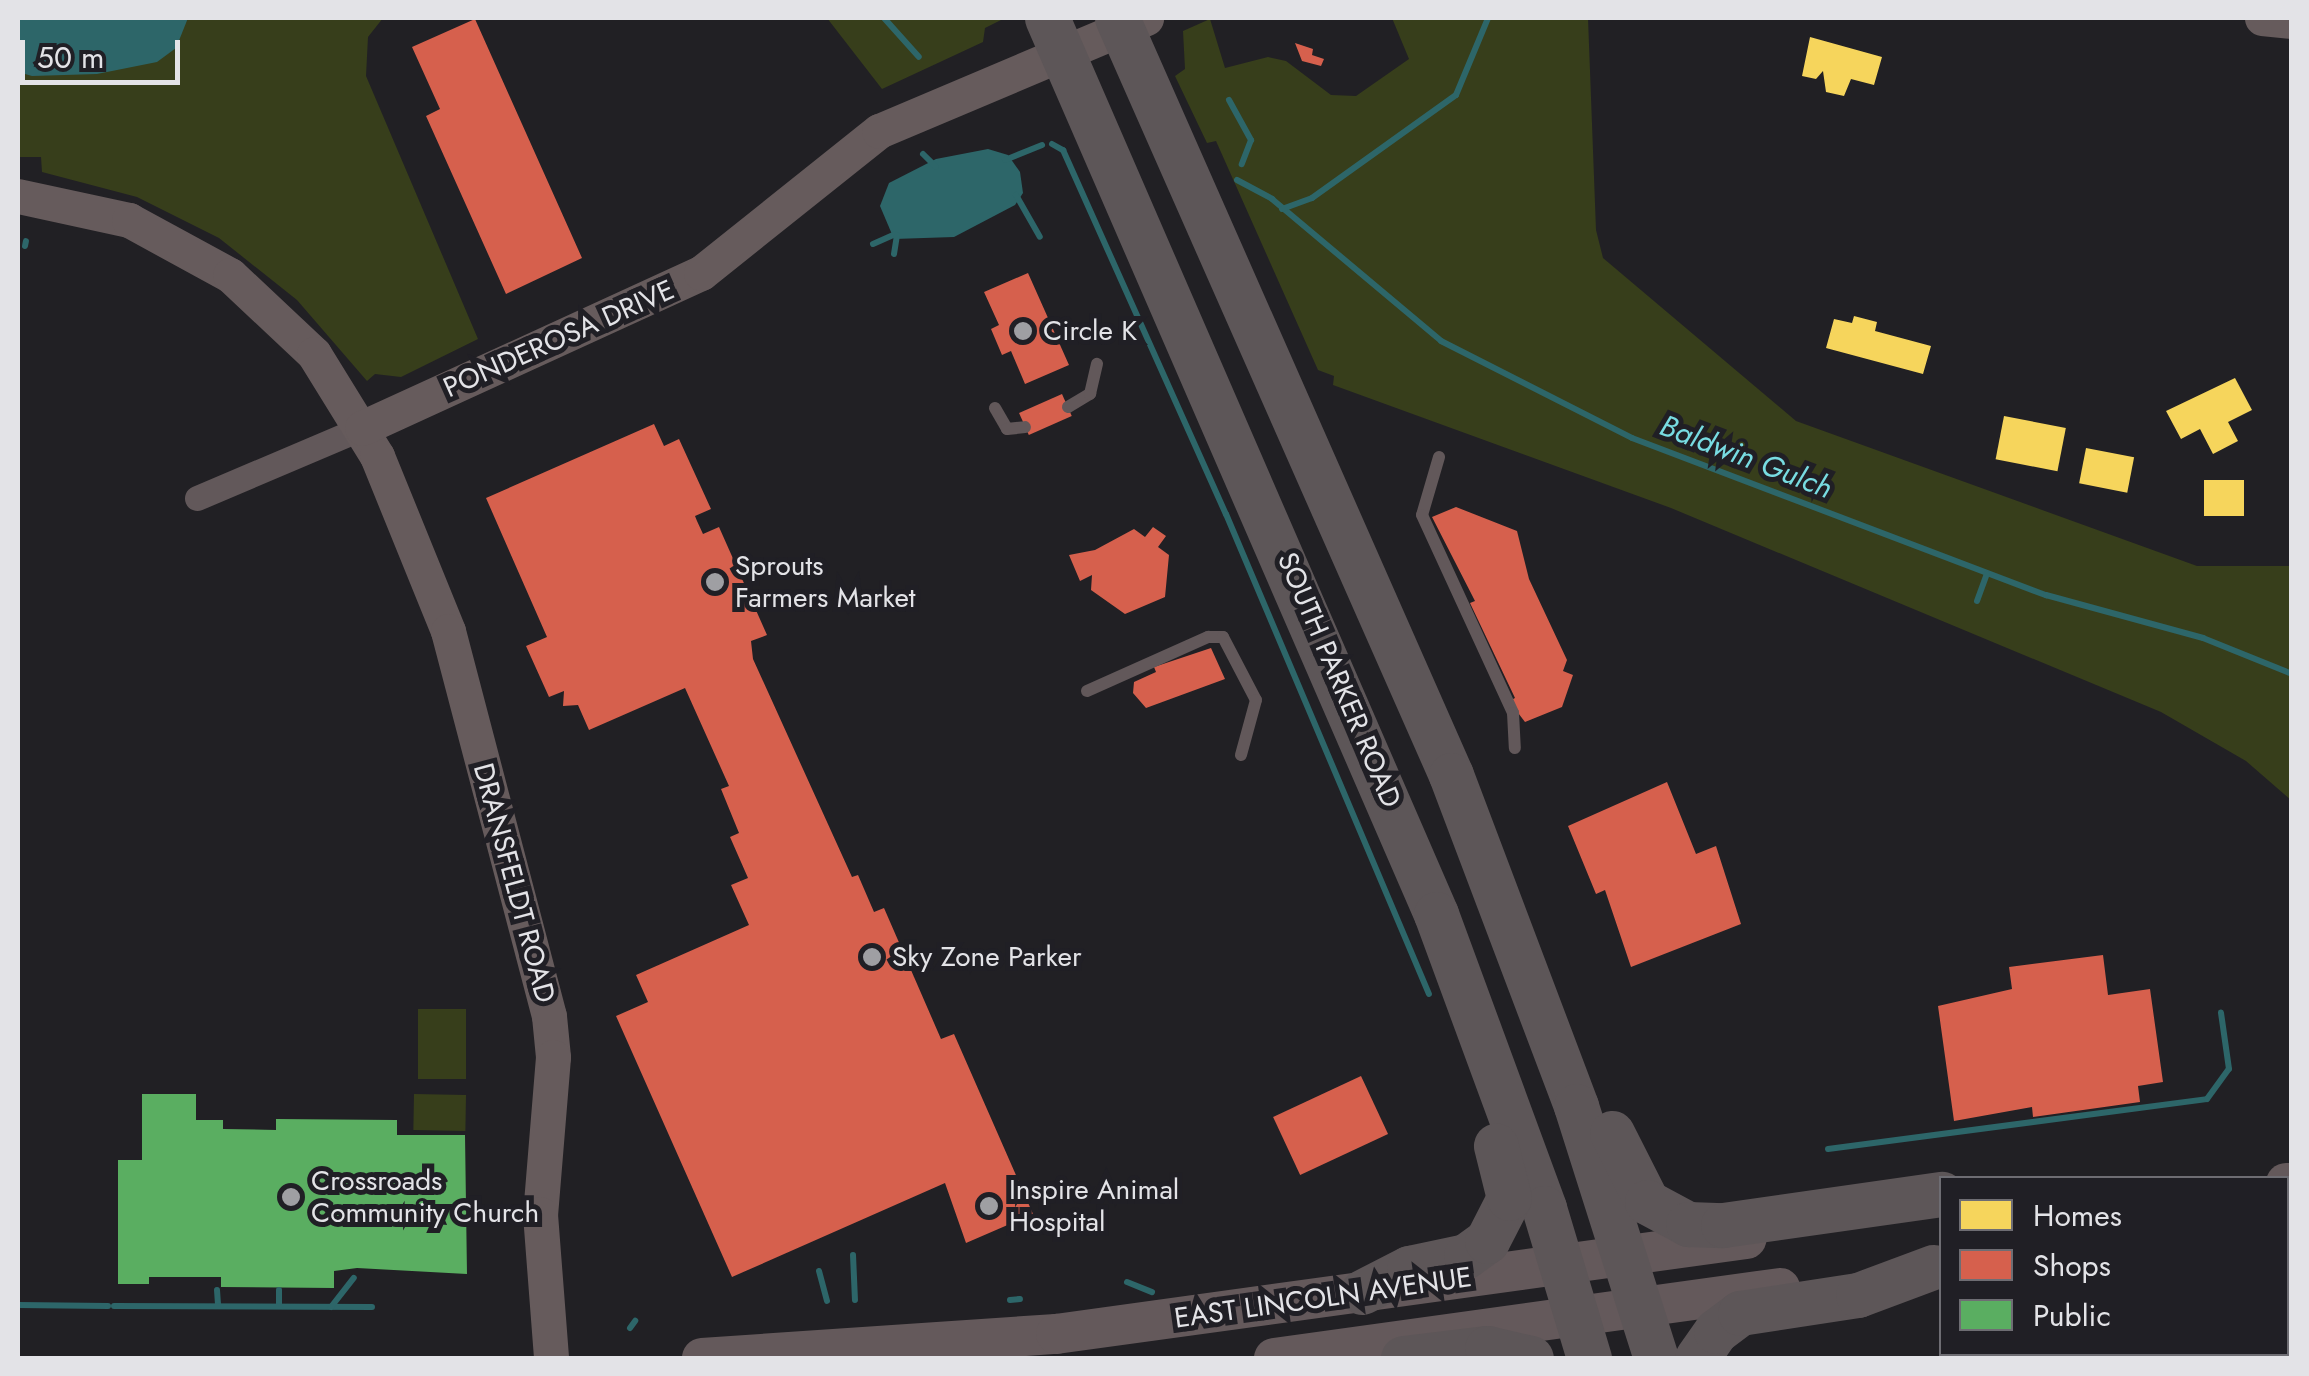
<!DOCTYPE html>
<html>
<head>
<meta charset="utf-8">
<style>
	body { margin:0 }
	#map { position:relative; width:2309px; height:1376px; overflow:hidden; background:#212024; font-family:Jost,sans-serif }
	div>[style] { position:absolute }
	.green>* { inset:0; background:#373e1b; transform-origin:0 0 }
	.water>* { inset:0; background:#2d6669 }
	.homes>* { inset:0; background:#f6d55c; transform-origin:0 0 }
	.shops>* { inset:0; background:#d6604d; transform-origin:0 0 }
	.public>* { inset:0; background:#5aae61 }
	.stream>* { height:6px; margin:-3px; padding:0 3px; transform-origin:3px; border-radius:3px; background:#2d6669 }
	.lane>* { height:12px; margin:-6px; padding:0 6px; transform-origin:6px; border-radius:6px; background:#62585a }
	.street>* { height:25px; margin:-12.5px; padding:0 12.5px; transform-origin:12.5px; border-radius:12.5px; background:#62585a }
	.secondary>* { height:35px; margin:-17.5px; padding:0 17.5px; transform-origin:17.5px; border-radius:17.5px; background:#665b5c }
	.primary>* { height:40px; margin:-20px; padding:0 20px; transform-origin:20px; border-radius:20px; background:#64595b }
	.highway>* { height:45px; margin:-22.5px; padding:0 22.5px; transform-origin:22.5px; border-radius:22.5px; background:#5d5658 }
	.dots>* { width:28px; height:28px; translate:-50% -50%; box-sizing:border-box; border:5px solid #201f25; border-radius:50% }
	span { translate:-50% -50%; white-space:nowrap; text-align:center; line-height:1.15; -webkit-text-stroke:10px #201f25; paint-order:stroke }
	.poi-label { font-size:28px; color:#e3e3e7 }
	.left { translate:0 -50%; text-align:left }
	.street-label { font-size:28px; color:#e3e3e7 }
	.water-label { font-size:30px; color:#78dce2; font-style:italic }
	.frame { position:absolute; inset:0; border:20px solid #e3e3e7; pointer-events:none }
	.legend { position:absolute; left:1939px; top:1176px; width:350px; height:180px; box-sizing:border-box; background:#201f25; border:2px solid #6e6d73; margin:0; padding:12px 18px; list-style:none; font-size:30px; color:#e3e3e7 }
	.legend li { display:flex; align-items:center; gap:20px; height:50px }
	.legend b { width:50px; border:2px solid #6e6d73 }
	.scale { position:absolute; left:20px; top:40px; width:160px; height:45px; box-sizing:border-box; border:5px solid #e3e3e7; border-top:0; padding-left:12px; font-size:30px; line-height:35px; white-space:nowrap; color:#e3e3e7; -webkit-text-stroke:8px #201f25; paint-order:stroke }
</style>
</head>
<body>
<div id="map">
	<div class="green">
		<i style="clip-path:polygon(18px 18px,383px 18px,368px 37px,366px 76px,478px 339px,401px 377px,375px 374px,367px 381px,297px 300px,219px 238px,137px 197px,42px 172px,41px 157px,18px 157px)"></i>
		<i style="clip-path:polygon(827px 18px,1005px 18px,985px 28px,983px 42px,882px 89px)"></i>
		<i style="clip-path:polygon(1392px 18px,1588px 18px,1596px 230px,1603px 258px,1796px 421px,2197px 566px,2291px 566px,2291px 800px,2246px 761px,2161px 712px,1671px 508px,1333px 385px,1334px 376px,1318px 370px,1216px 141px,1207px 143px,1175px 76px,1185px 69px,1183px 31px,1210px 19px,1225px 68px,1268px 57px,1286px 61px,1331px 95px,1356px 96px,1409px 59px)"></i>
		<i style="left:418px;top:1009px;width:48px;height:70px"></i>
		<i style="left:414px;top:1094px;width:52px;height:36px;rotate:1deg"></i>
	</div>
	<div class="water">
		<i style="clip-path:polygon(18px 18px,188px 18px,176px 48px,157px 62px,97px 74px,32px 76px,18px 72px)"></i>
		<i style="clip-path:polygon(988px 149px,1008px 155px,1020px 172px,1023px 193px,1015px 205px,954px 237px,894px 239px,880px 206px,889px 183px,936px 159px)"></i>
	</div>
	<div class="homes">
		<i style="clip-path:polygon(1810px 37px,1882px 57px,1874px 85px,1851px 79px,1844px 96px,1826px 92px,1823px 71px,1816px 79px,1802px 76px)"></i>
		<i style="clip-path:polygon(1854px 316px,1877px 322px,1875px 331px,1931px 346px,1923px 374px,1826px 348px,1834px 319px,1852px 323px)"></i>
		<i style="clip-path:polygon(2235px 378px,2252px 410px,2228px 422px,2238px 441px,2213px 454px,2200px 429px,2181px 439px,2166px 411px)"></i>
		<i style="left:2004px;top:416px;width:63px;height:44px;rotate:11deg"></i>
		<i style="left:2086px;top:448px;width:49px;height:36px;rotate:11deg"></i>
		<i style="left:2204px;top:480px;width:40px;height:36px"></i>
	</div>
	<div class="shops">
		<i style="clip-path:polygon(475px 19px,582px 258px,506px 294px,426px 116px,440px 109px,412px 47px)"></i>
		<i style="clip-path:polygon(1295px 43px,1313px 49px,1312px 55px,1324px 59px,1321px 66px,1302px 61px)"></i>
		<i style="clip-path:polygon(1028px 273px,1069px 365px,1025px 384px,1011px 351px,1002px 355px,991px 329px,999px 325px,984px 292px)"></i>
		<i style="left:1062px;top:394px;width:24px;height:47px;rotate:66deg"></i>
		<i style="clip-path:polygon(654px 424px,664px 446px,679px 439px,711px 509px,695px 516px,697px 521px,703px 534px,719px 527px,767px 635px,751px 641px,753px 659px,852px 877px,858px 875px,874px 912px,884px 908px,941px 1039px,954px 1034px,1033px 1214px,966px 1243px,945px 1183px,732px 1277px,616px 1016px,648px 1002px,636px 975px,749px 925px,731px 885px,748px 878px,730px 837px,739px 833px,721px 789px,729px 786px,685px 688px,589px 730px,578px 705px,563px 706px,564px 691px,549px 697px,526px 646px,547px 637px,486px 498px)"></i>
		<i style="clip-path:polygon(1456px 507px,1517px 531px,1529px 579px,1567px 660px,1563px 671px,1573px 675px,1562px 707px,1525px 722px,1509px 701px,1515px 698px,1470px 603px,1475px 601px,1432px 517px)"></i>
		<i style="clip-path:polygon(1153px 527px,1166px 536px,1158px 547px,1169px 555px,1165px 597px,1125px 614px,1091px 590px,1092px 575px,1080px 581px,1069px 555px,1095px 550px,1134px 529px,1145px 537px)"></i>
		<i style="clip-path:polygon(1211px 648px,1225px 679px,1146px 708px,1133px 693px,1134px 682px,1156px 672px,1154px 667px)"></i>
		<i style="clip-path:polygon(1667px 782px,1696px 854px,1716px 846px,1741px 924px,1631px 967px,1605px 890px,1596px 894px,1568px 826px)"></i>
		<i style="clip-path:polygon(2103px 955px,2108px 995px,2150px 989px,2163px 1082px,2138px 1086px,2140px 1102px,2033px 1117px,2032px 1107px,1954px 1121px,1938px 1006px,2012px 989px,2009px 967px)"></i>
		<i style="left:1361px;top:1076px;width:64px;height:97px;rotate:65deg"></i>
		<i style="left:1954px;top:1354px;width:65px;height:4px"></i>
	</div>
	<div class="public">
		<i style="clip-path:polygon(142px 1094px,196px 1094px,196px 1120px,223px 1120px,223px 1129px,276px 1130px,276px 1119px,397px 1120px,397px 1135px,465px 1135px,467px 1274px,357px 1268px,334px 1271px,334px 1288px,221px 1287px,221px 1277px,149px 1277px,149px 1284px,118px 1284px,118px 1160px,142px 1160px)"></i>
	</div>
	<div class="stream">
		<i style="left:884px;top:18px;width:52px;rotate:48.1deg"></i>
		<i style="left:1229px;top:100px;width:46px;rotate:61.2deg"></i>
		<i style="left:1251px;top:140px;width:26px;rotate:111deg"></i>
		<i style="left:1052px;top:144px;width:13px;rotate:29deg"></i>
		<i style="left:1063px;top:150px;width:399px;rotate:65.9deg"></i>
		<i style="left:1226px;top:514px;width:521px;rotate:67.08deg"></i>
		<i style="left:923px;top:154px;width:18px;rotate:45deg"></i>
		<i style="left:1005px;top:160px;width:40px;rotate:-22deg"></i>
		<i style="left:1237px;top:180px;width:40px;rotate:28deg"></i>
		<i style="left:1272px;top:199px;width:221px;rotate:40deg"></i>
		<i style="left:1441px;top:341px;width:214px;rotate:26.9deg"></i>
		<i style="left:1632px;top:438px;width:443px;rotate:20.8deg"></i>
		<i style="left:2046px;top:595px;width:163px;rotate:15.3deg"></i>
		<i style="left:2203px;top:638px;width:96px;rotate:22deg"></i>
		<i style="left:1016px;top:195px;width:48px;rotate:60.3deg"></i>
		<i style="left:1282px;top:209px;width:32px;rotate:-20deg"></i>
		<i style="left:1312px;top:198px;width:177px;rotate:-35.6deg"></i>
		<i style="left:1456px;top:95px;width:83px;rotate:-67.4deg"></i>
		<i style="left:873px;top:244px;width:24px;rotate:-24deg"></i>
		<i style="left:25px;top:246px;width:5px;rotate:-79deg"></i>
		<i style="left:894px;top:254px;width:19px;rotate:-81deg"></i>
		<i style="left:1977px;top:601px;width:29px;rotate:-70deg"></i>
		<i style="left:1828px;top:1149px;width:382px;rotate:-7.5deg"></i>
		<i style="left:2207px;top:1099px;width:37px;rotate:-54deg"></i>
		<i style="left:2229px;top:1069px;width:57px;rotate:-98.1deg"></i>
		<i style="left:853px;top:1255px;width:45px;rotate:87.5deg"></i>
		<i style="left:819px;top:1271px;width:31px;rotate:75deg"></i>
		<i style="left:1127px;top:1282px;width:27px;rotate:22deg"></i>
		<i style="left:217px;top:1290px;width:16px;rotate:86deg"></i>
		<i style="left:279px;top:1290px;width:16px;rotate:90deg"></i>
		<i style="left:1010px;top:1300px;width:10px;rotate:-6deg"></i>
		<i style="left:18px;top:1305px;width:90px;rotate:0.6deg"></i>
		<i style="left:114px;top:1306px;width:258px;rotate:0.2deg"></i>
		<i style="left:331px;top:1307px;width:37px;rotate:-52deg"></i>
		<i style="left:630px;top:1328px;width:9px;rotate:-54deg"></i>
	</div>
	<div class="lane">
		<i style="left:1068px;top:407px;width:26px;rotate:-31deg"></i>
		<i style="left:1090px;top:394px;width:31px;rotate:-77deg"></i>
		<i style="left:995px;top:408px;width:24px;rotate:60deg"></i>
		<i style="left:1007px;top:429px;width:18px;rotate:-6deg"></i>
		<i style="left:1439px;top:457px;width:60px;rotate:106.3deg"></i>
		<i style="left:1422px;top:515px;width:218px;rotate:65.3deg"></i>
		<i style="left:1513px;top:713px;width:35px;rotate:87deg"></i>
		<i style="left:1087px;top:691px;width:133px;rotate:-24.1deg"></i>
		<i style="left:1208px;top:637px;width:15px"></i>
		<i style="left:1223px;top:637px;width:71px;rotate:62.4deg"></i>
		<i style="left:1256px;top:700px;width:57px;rotate:105.3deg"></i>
	</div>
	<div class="street">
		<i style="left:197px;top:498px;width:179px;rotate:-23deg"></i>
	</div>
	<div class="secondary">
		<i style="left:2262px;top:18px;width:30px;rotate:6deg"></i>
		<i style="left:18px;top:196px;width:114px;rotate:12.2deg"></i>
		<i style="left:129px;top:220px;width:115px;rotate:28.6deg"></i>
		<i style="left:230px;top:275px;width:115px;rotate:43.2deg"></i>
		<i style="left:314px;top:354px;width:120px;rotate:58.3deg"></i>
		<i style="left:377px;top:456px;width:189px;rotate:67.9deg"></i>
		<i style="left:448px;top:631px;width:398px;rotate:75.3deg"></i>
		<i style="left:549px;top:1016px;width:41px;rotate:84.4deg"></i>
		<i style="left:553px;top:1057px;width:158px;rotate:94.7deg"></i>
		<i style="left:540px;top:1214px;width:144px;rotate:85.6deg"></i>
		<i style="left:362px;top:428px;width:373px;rotate:-24.6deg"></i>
		<i style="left:701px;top:273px;width:228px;rotate:-38.6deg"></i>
		<i style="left:879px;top:131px;width:290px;rotate:-22.9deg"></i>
	</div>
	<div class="primary">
		<i style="left:2286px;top:1183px;width:6px"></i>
		<i style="left:2286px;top:1224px;width:6px"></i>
		<i style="left:702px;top:1358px;width:355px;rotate:-3.9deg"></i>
		<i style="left:1056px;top:1334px;width:697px;rotate:-7.84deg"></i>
		<i style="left:1274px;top:1358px;width:511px;rotate:-7.88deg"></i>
	</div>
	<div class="highway">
		<i style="left:1047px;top:18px;width:977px;rotate:66.53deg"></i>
		<i style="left:1436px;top:914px;width:313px;rotate:69.8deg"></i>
		<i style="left:1544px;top:1208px;width:157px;rotate:73.3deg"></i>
		<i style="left:1117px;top:18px;width:827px;rotate:66.19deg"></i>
		<i style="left:1451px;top:775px;width:354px;rotate:69.3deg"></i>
		<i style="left:1576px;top:1106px;width:264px;rotate:72.4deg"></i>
		<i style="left:1612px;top:1133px;width:77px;rotate:63.1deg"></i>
		<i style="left:1647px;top:1202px;width:47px;rotate:28.2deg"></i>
		<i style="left:1688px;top:1224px;width:35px;rotate:2deg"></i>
		<i style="left:1723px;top:1225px;width:221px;rotate:-8.1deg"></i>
		<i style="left:1362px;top:1292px;width:53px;rotate:-27.1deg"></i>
		<i style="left:1409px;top:1268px;width:58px;rotate:-11.9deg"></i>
		<i style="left:1466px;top:1256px;width:26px;rotate:-36deg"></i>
		<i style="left:1487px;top:1241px;width:48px;rotate:-62.9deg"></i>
		<i style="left:1509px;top:1198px;width:54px;rotate:-104deg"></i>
		<i style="left:1403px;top:1358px;width:85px;rotate:-6.8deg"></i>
		<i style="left:1487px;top:1348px;width:45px;rotate:12.8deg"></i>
		<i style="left:1697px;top:1358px;width:33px;rotate:-55deg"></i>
		<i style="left:1716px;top:1331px;width:30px;rotate:-37deg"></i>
		<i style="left:1740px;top:1313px;width:119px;rotate:-8.7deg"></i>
		<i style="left:1858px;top:1295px;width:80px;rotate:-20.5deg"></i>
	</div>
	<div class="dots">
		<i style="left:1023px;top:331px;background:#9f9fa3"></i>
		<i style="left:715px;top:582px;background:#9f9fa3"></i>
		<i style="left:872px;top:957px;background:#9f9fa3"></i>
		<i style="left:291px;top:1197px;background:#9f9fa3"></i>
		<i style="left:989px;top:1206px;background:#9f9fa3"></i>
	</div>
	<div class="poi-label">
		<span class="left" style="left:1043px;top:331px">Circle K</span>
		<span class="left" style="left:735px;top:582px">Sprouts<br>Farmers Market</span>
		<span class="left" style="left:892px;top:957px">Sky Zone Parker</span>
		<span class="left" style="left:311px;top:1197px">Crossroads<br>Community Church</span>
		<span class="left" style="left:1009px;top:1206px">Inspire Animal<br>Hospital</span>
	</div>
	<div class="street-label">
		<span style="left:559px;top:339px;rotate:-24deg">PONDEROSA DRIVE</span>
		<span style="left:1339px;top:680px;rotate:67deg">SOUTH PARKER ROAD</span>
		<span style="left:514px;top:883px;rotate:75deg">DRANSFELDT ROAD</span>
		<span style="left:1323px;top:1298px;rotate:-8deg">EAST LINCOLN AVENUE</span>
	</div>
	<div class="water-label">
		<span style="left:1746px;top:457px;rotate:21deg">Baldwin Gulch</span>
	</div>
	<div class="frame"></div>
	<ul class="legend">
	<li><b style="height:28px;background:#f6d55c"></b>Homes</li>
	<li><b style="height:28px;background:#d6604d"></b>Shops</li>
	<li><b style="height:28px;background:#5aae61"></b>Public</li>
	</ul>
	<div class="scale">50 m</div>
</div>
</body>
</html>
